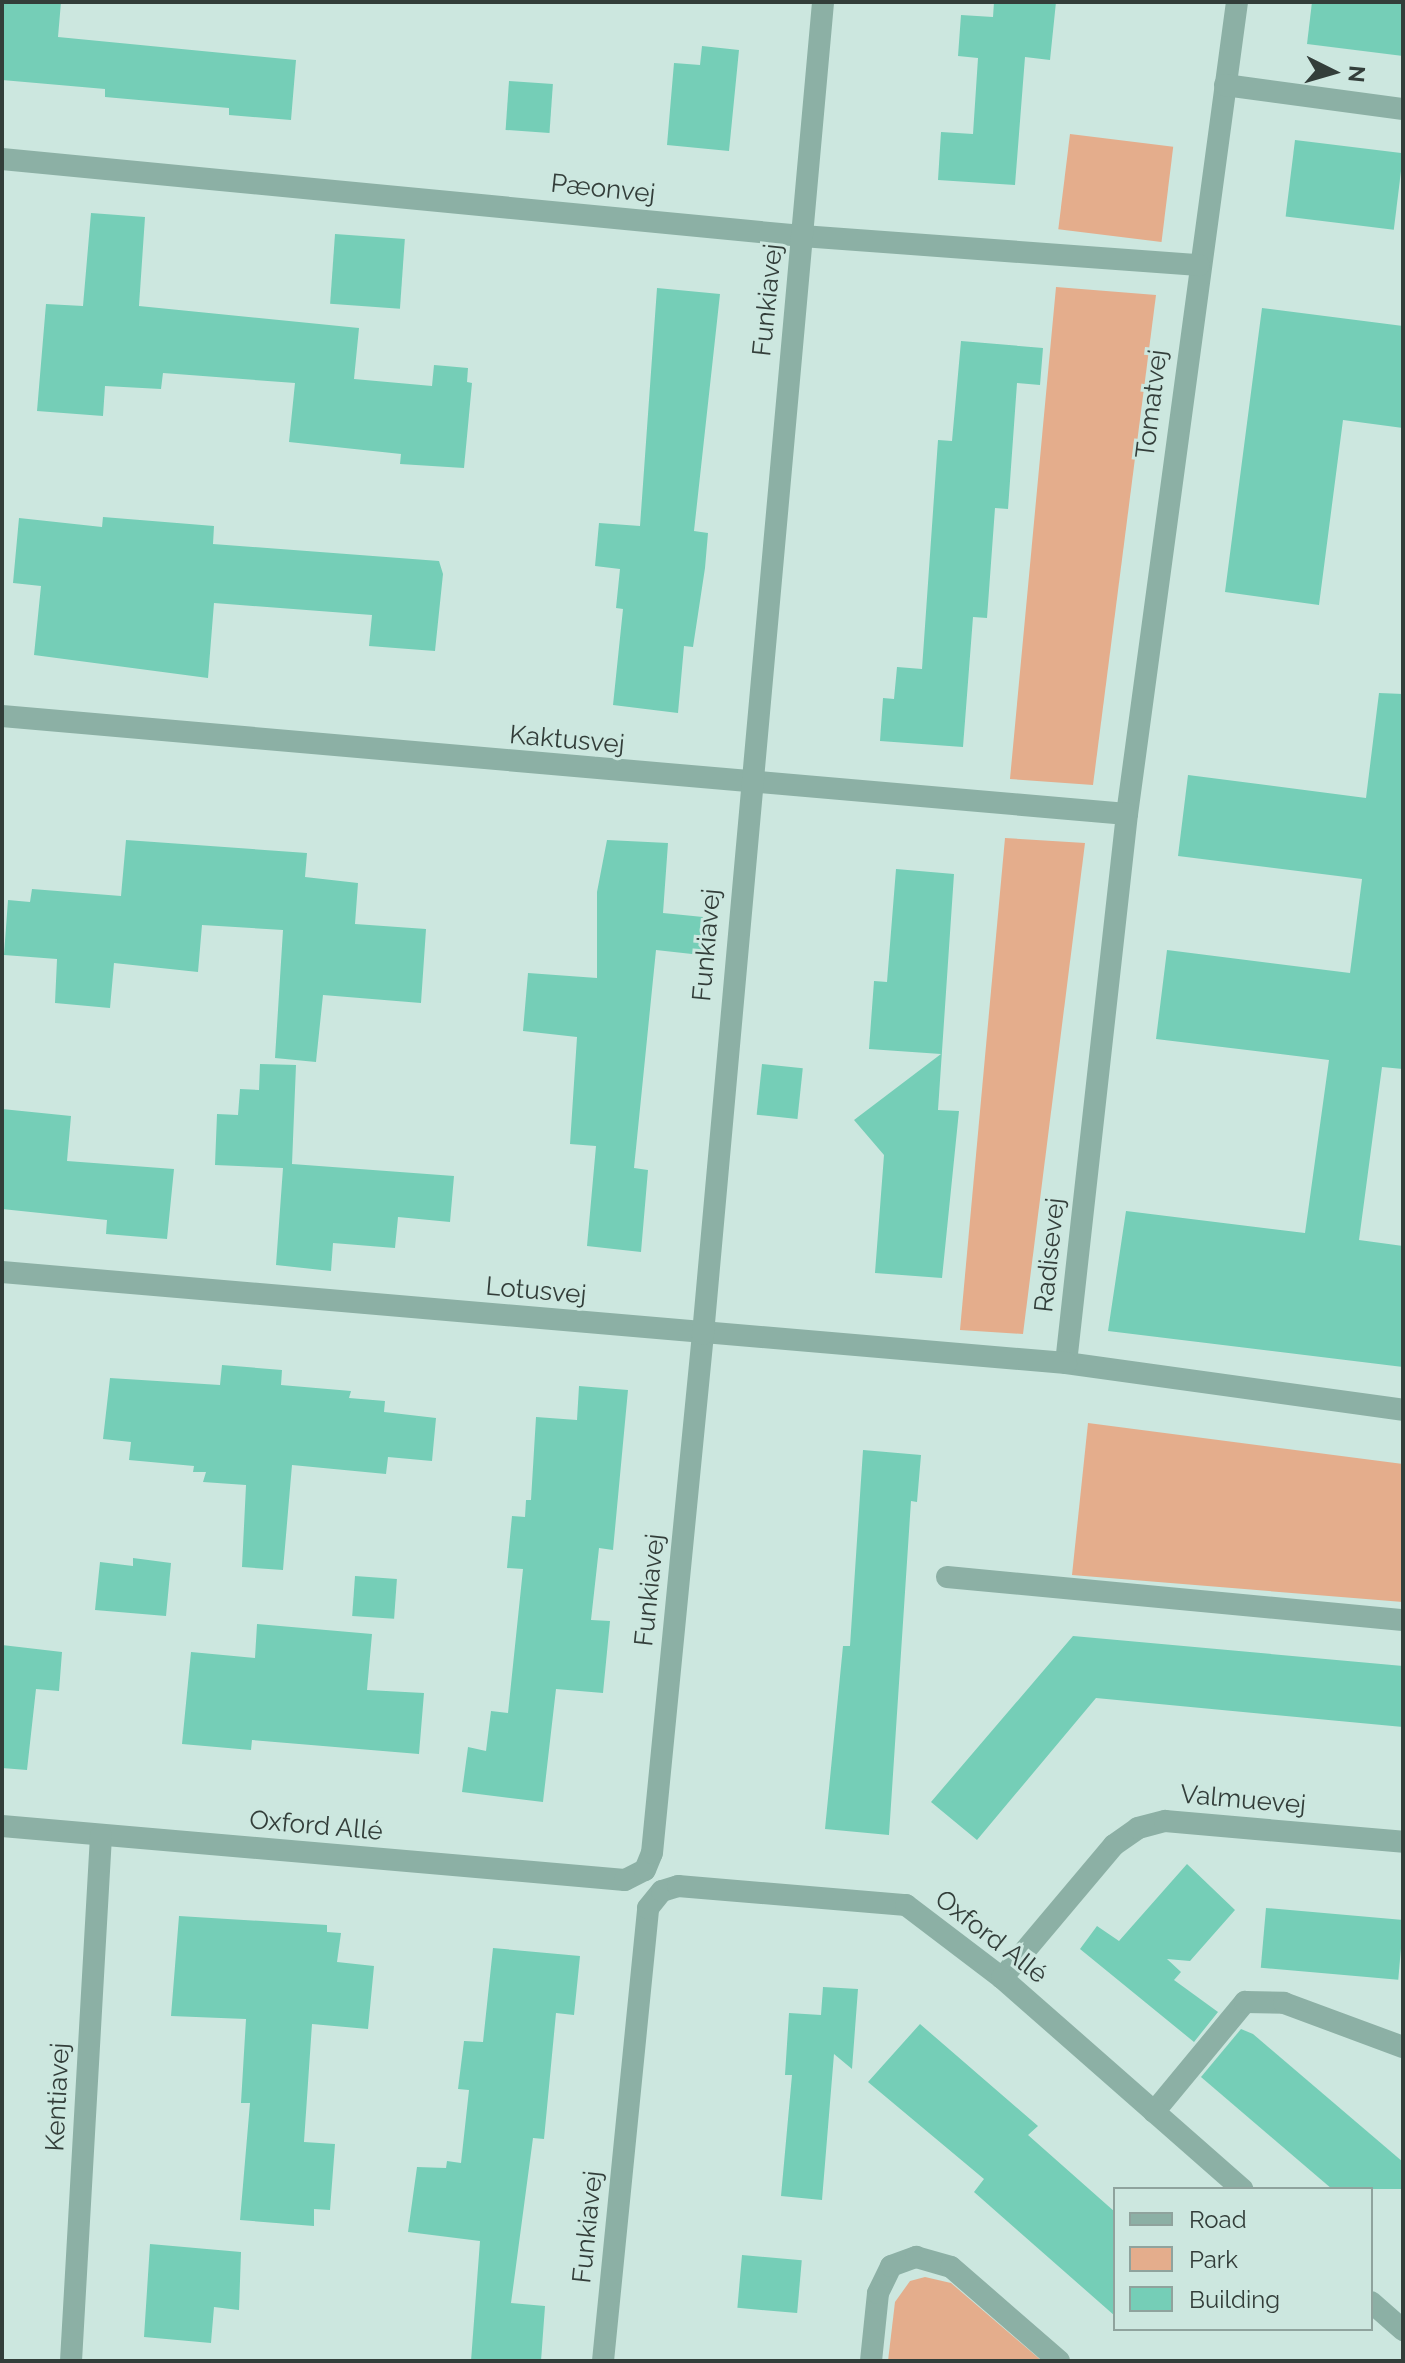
<!DOCTYPE html>
<html>
<head>
<meta charset="utf-8">
<style>
	body { margin:0 }
	#map { position:relative; width:1405px; height:2363px; overflow:hidden; background:#cce7df; font-family:Raleway,sans-serif }
	div>[style] { position:absolute }
	.green>* { inset:0; background:#e4ad8c; transform-origin:0 0 }
	.building>* { inset:0; background:#75ceb7; transform-origin:0 0 }
	.service>* { height:22px; margin:-11px; padding:0 11px; transform-origin:11px; border-radius:11px; background:#8cb0a5 }
	.minor>* { height:22px; margin:-11px; padding:0 11px; transform-origin:11px; border-radius:11px; background:#8cb0a5 }
	span { translate:-50% -50%; white-space:nowrap; text-align:center; line-height:1.15; -webkit-text-stroke:6px #cce7df; paint-order:stroke }
	.street-label { font-size:26px; color:#333e3a }
	.frame { position:absolute; inset:0; border:4px solid #333e3a; pointer-events:none }
	.legend { position:absolute; left:1113px; top:2187px; width:260px; height:144px; box-sizing:border-box; background:#cce7df; border:2px solid #8fa39d; margin:0; padding:10px 14px; list-style:none; font-size:24px; color:#333e3a }
	.legend li { display:flex; align-items:center; gap:16px; height:40px }
	.legend b { width:40px; border:2px solid #8fa39d }
	.north { position:absolute; left:1293px; top:32px; width:80px; height:80px; -webkit-text-stroke:6px #cce7df; paint-order:stroke; rotate:95deg; font-size:22px; font-weight:700; line-height:32px; text-align:center; color:#333e3a }
	.north::after { content:''; display:block; margin:auto; width:28px; height:36px; background:#333e3a; clip-path:polygon(50% 0,100% 100%,50% 72%,0 100%) }
</style>
</head>
<body>
<div id="map">
	<div class="green">
		<i style="left:1070px;top:134px;width:104px;height:96px;rotate:7deg"></i>
		<i style="clip-path:polygon(1056px 287px,1156px 295px,1093px 785px,1010px 779px)"></i>
		<i style="clip-path:polygon(1005px 838px,1085px 843px,1023px 1334px,960px 1330px)"></i>
		<i style="clip-path:polygon(1088px 1423px,1403px 1464px,1403px 1602px,1072px 1575px)"></i>
		<i style="clip-path:polygon(925px 2277px,951px 2283px,1042px 2361px,888px 2361px,895px 2302px,910px 2281px)"></i>
	</div>
	<div class="building">
		<i style="clip-path:polygon(2px 2px,61px 2px,58px 37px,296px 60px,291px 120px,229px 115px,229px 108px,105px 97px,105px 89px,2px 80px)"></i>
		<i style="clip-path:polygon(994px 2px,1056px 2px,1050px 60px,1025px 57px,1015px 185px,938px 180px,941px 132px,973px 134px,978px 58px,958px 56px,961px 15px,993px 17px)"></i>
		<i style="clip-path:polygon(1312px 2px,1403px 2px,1403px 56px,1307px 44px)"></i>
		<i style="clip-path:polygon(702px 46px,739px 50px,729px 151px,667px 145px,674px 63px,700px 65px)"></i>
		<i style="left:509px;top:81px;width:44px;height:49px;rotate:4deg"></i>
		<i style="left:1295px;top:140px;width:109px;height:77px;rotate:7deg"></i>
		<i style="clip-path:polygon(91px 213px,145px 217px,139px 306px,359px 328px,354px 379px,432px 386px,434px 365px,468px 368px,467px 382px,472px 383px,464px 468px,400px 464px,401px 454px,289px 442px,295px 383px,163px 373px,161px 389px,105px 386px,103px 416px,37px 411px,46px 304px,83px 306px)"></i>
		<i style="left:335px;top:234px;width:70px;height:70px;rotate:4deg"></i>
		<i style="clip-path:polygon(657px 288px,720px 294px,694px 531px,708px 533px,705px 568px,693px 647px,684px 646px,678px 713px,613px 705px,623px 609px,616px 608px,620px 569px,595px 566px,599px 523px,640px 526px)"></i>
		<i style="clip-path:polygon(1262px 308px,1403px 326px,1403px 428px,1343px 420px,1319px 605px,1225px 592px)"></i>
		<i style="clip-path:polygon(961px 341px,1043px 348px,1040px 385px,1017px 383px,1008px 509px,995px 508px,987px 618px,973px 617px,963px 747px,880px 741px,883px 698px,894px 699px,897px 667px,922px 669px,938px 440px,952px 441px)"></i>
		<i style="clip-path:polygon(103px 517px,214px 526px,213px 544px,439px 561px,443px 574px,435px 651px,369px 646px,372px 615px,214px 603px,208px 678px,34px 655px,41px 586px,13px 583px,19px 518px,102px 527px)"></i>
		<i style="clip-path:polygon(1379px 693px,1403px 694px,1403px 1069px,1382px 1067px,1359px 1240px,1403px 1246px,1403px 1367px,1108px 1331px,1126px 1211px,1305px 1233px,1329px 1060px,1156px 1039px,1167px 950px,1350px 973px,1362px 879px,1178px 856px,1188px 775px,1366px 798px)"></i>
		<i style="clip-path:polygon(126px 840px,307px 853px,305px 877px,358px 883px,355px 924px,426px 929px,421px 1003px,323px 995px,316px 1062px,275px 1058px,283px 930px,202px 925px,198px 972px,114px 963px,110px 1008px,55px 1003px,57px 959px,4px 955px,8px 900px,30px 902px,32px 889px,121px 896px)"></i>
		<i style="clip-path:polygon(607px 840px,668px 843px,663px 913px,703px 917px,701px 955px,656px 950px,634px 1168px,648px 1170px,641px 1252px,587px 1246px,596px 1146px,570px 1144px,577px 1037px,523px 1031px,528px 973px,597px 978px,597px 892px)"></i>
		<i style="clip-path:polygon(896px 869px,954px 874px,938px 1110px,959px 1111px,942px 1278px,875px 1273px,884px 1155px,854px 1120px,941px 1054px,869px 1049px,874px 981px,887px 982px)"></i>
		<i style="clip-path:polygon(260px 1064px,296px 1065px,292px 1164px,454px 1176px,450px 1222px,398px 1217px,395px 1248px,333px 1243px,331px 1271px,276px 1265px,283px 1168px,215px 1165px,217px 1114px,238px 1115px,240px 1089px,259px 1090px)"></i>
		<i style="left:762px;top:1064px;width:41px;height:51px;rotate:6deg"></i>
		<i style="clip-path:polygon(2px 1109px,71px 1116px,67px 1161px,174px 1169px,167px 1239px,106px 1234px,107px 1220px,2px 1209px)"></i>
		<i style="clip-path:polygon(222px 1365px,282px 1370px,281px 1385px,351px 1391px,349px 1398px,385px 1401px,384px 1412px,436px 1418px,432px 1461px,388px 1457px,386px 1474px,292px 1465px,283px 1570px,242px 1567px,246px 1485px,203px 1482px,206px 1472px,193px 1472px,194px 1466px,129px 1460px,131px 1442px,103px 1439px,110px 1378px,220px 1385px)"></i>
		<i style="clip-path:polygon(579px 1386px,628px 1390px,613px 1550px,599px 1548px,591px 1620px,610px 1621px,603px 1693px,556px 1689px,543px 1802px,462px 1792px,468px 1747px,486px 1751px,491px 1711px,508px 1713px,523px 1569px,507px 1568px,512px 1516px,525px 1517px,526px 1500px,531px 1500px,536px 1417px,577px 1420px)"></i>
		<i style="clip-path:polygon(863px 1450px,921px 1455px,917px 1502px,911px 1501px,889px 1835px,825px 1829px,843px 1646px,850px 1646px)"></i>
		<i style="clip-path:polygon(133px 1558px,171px 1563px,166px 1616px,95px 1610px,100px 1562px,133px 1566px)"></i>
		<i style="left:355px;top:1576px;width:42px;height:40px;rotate:4deg"></i>
		<i style="clip-path:polygon(257px 1624px,372px 1634px,367px 1690px,424px 1693px,419px 1754px,252px 1740px,251px 1750px,182px 1744px,191px 1652px,255px 1658px)"></i>
		<i style="clip-path:polygon(1073px 1636px,1403px 1666px,1403px 1727px,1096px 1698px,977px 1840px,931px 1802px)"></i>
		<i style="clip-path:polygon(2px 1645px,62px 1652px,59px 1691px,36px 1689px,27px 1770px,2px 1768px)"></i>
		<i style="clip-path:polygon(1187px 1864px,1235px 1910px,1190px 1961px,1167px 1959px,1181px 1972px,1174px 1980px,1218px 2012px,1194px 2042px,1080px 1949px,1097px 1926px,1119px 1941px)"></i>
		<i style="left:1266px;top:1908px;width:138px;height:60px;rotate:5deg"></i>
		<i style="clip-path:polygon(179px 1916px,327px 1925px,327px 1932px,341px 1933px,337px 1962px,374px 1966px,368px 2029px,312px 2024px,304px 2142px,335px 2144px,330px 2210px,314px 2209px,314px 2226px,240px 2220px,250px 2103px,241px 2103px,246px 2019px,171px 2016px)"></i>
		<i style="clip-path:polygon(493px 1948px,580px 1956px,574px 2015px,556px 2013px,544px 2139px,533px 2138px,511px 2303px,545px 2306px,541px 2361px,471px 2361px,480px 2241px,408px 2232px,417px 2167px,446px 2168px,447px 2161px,461px 2163px,469px 2090px,458px 2089px,464px 2041px,483px 2042px)"></i>
		<i style="clip-path:polygon(823px 1987px,858px 1989px,852px 2069px,834px 2054px,822px 2200px,781px 2196px,792px 2075px,785px 2075px,789px 2013px,821px 2015px)"></i>
		<i style="clip-path:polygon(920px 2024px,1038px 2126px,1028px 2135px,1115px 2212px,1115px 2316px,974px 2192px,984px 2179px,868px 2082px)"></i>
		<i style="clip-path:polygon(1241px 2029px,1253px 2034px,1403px 2162px,1403px 2189px,1332px 2189px,1201px 2077px)"></i>
		<i style="clip-path:polygon(150px 2244px,241px 2252px,239px 2310px,214px 2307px,211px 2343px,144px 2337px)"></i>
		<i style="left:742px;top:2255px;width:60px;height:53px;rotate:5deg"></i>
	</div>
	<div class="service">
		<i style="left:947px;top:1577px;width:458px;rotate:5.4deg"></i>
		<i style="left:1154px;top:2112px;width:143px;rotate:-50.4deg"></i>
		<i style="left:1245px;top:2002px;width:39px;rotate:1deg"></i>
		<i style="left:1284px;top:2003px;width:127px;rotate:20.3deg"></i>
		<i style="left:871px;top:2361px;width:68px;rotate:-84.1deg"></i>
		<i style="left:878px;top:2293px;width:30px;rotate:-64deg"></i>
		<i style="left:891px;top:2266px;width:27px;rotate:-20deg"></i>
		<i style="left:916px;top:2257px;width:36px;rotate:16deg"></i>
		<i style="left:951px;top:2267px;width:143px;rotate:41deg"></i>
	</div>
	<div class="minor">
		<i style="left:1237px;top:2px;width:819px;rotate:97.71deg"></i>
		<i style="left:1127px;top:814px;width:552px;rotate:96.34deg"></i>
		<i style="left:1066px;top:1363px;width:340px;rotate:7.9deg"></i>
		<i style="left:1225px;top:85px;width:180px;rotate:7.7deg"></i>
		<i style="left:2px;top:159px;width:804px;rotate:5.5deg"></i>
		<i style="left:802px;top:236px;width:398px;rotate:4.2deg"></i>
		<i style="left:2px;top:716px;width:1129px;rotate:4.98deg"></i>
		<i style="left:2px;top:1272px;width:1068px;rotate:4.89deg"></i>
		<i style="left:2px;top:1826px;width:625px;rotate:4.95deg"></i>
		<i style="left:625px;top:1880px;width:22px;rotate:-27deg"></i>
		<i style="left:645px;top:1870px;width:18px;rotate:-68deg"></i>
		<i style="left:652px;top:1853px;width:521px;rotate:-84.39deg"></i>
		<i style="left:703px;top:1334px;width:1337px;rotate:-84.85deg"></i>
		<i style="left:1002px;top:1978px;width:174px;rotate:-49.9deg"></i>
		<i style="left:1114px;top:1845px;width:29px;rotate:-35deg"></i>
		<i style="left:1138px;top:1828px;width:28px;rotate:-15deg"></i>
		<i style="left:1165px;top:1821px;width:239px;rotate:5deg"></i>
		<i style="left:1371px;top:2302px;width:43px;rotate:41.2deg"></i>
		<i style="left:71px;top:2361px;width:526px;rotate:-86.73deg"></i>
		<i style="left:603px;top:2361px;width:455px;rotate:-84.3deg"></i>
		<i style="left:648px;top:1908px;width:22px;rotate:-51deg"></i>
		<i style="left:662px;top:1891px;width:17px;rotate:-17deg"></i>
		<i style="left:678px;top:1886px;width:229px;rotate:4.8deg"></i>
		<i style="left:906px;top:1905px;width:121px;rotate:37.2deg"></i>
		<i style="left:1002px;top:1978px;width:320px;rotate:41.3deg"></i>
	</div>
	<div class="street-label">
		<span style="left:603px;top:189px;rotate:6deg">Pæonvej</span>
		<span style="left:768px;top:300px;rotate:-84deg">Funkiavej</span>
		<span style="left:1152px;top:404px;rotate:-83deg">Tomatvej</span>
		<span style="left:567px;top:740px;rotate:5deg">Kaktusvej</span>
		<span style="left:707px;top:945px;rotate:-85deg">Funkiavej</span>
		<span style="left:1050px;top:1255px;rotate:-84deg">Radisevej</span>
		<span style="left:536px;top:1291px;rotate:5deg">Lotusvej</span>
		<span style="left:650px;top:1590px;rotate:-84deg">Funkiavej</span>
		<span style="left:1243px;top:1800px;rotate:5deg">Valmuevej</span>
		<span style="left:316px;top:1826px;rotate:5deg">Oxford Allé</span>
		<span style="left:991px;top:1937px;rotate:38deg">Oxford Allé</span>
		<span style="left:58px;top:2097px;rotate:-87deg">Kentiavej</span>
		<span style="left:588px;top:2227px;rotate:-84deg">Funkiavej</span>
	</div>
	<div class="frame"></div>
	<ul class="legend">
	<li><b style="height:10px;background:#8cb0a5"></b>Road</li>
	<li><b style="height:22px;background:#e4ad8c"></b>Park</li>
	<li><b style="height:22px;background:#75ceb7"></b>Building</li>
	</ul>
	<div class="north">N</div>
</div>
</body>
</html>
